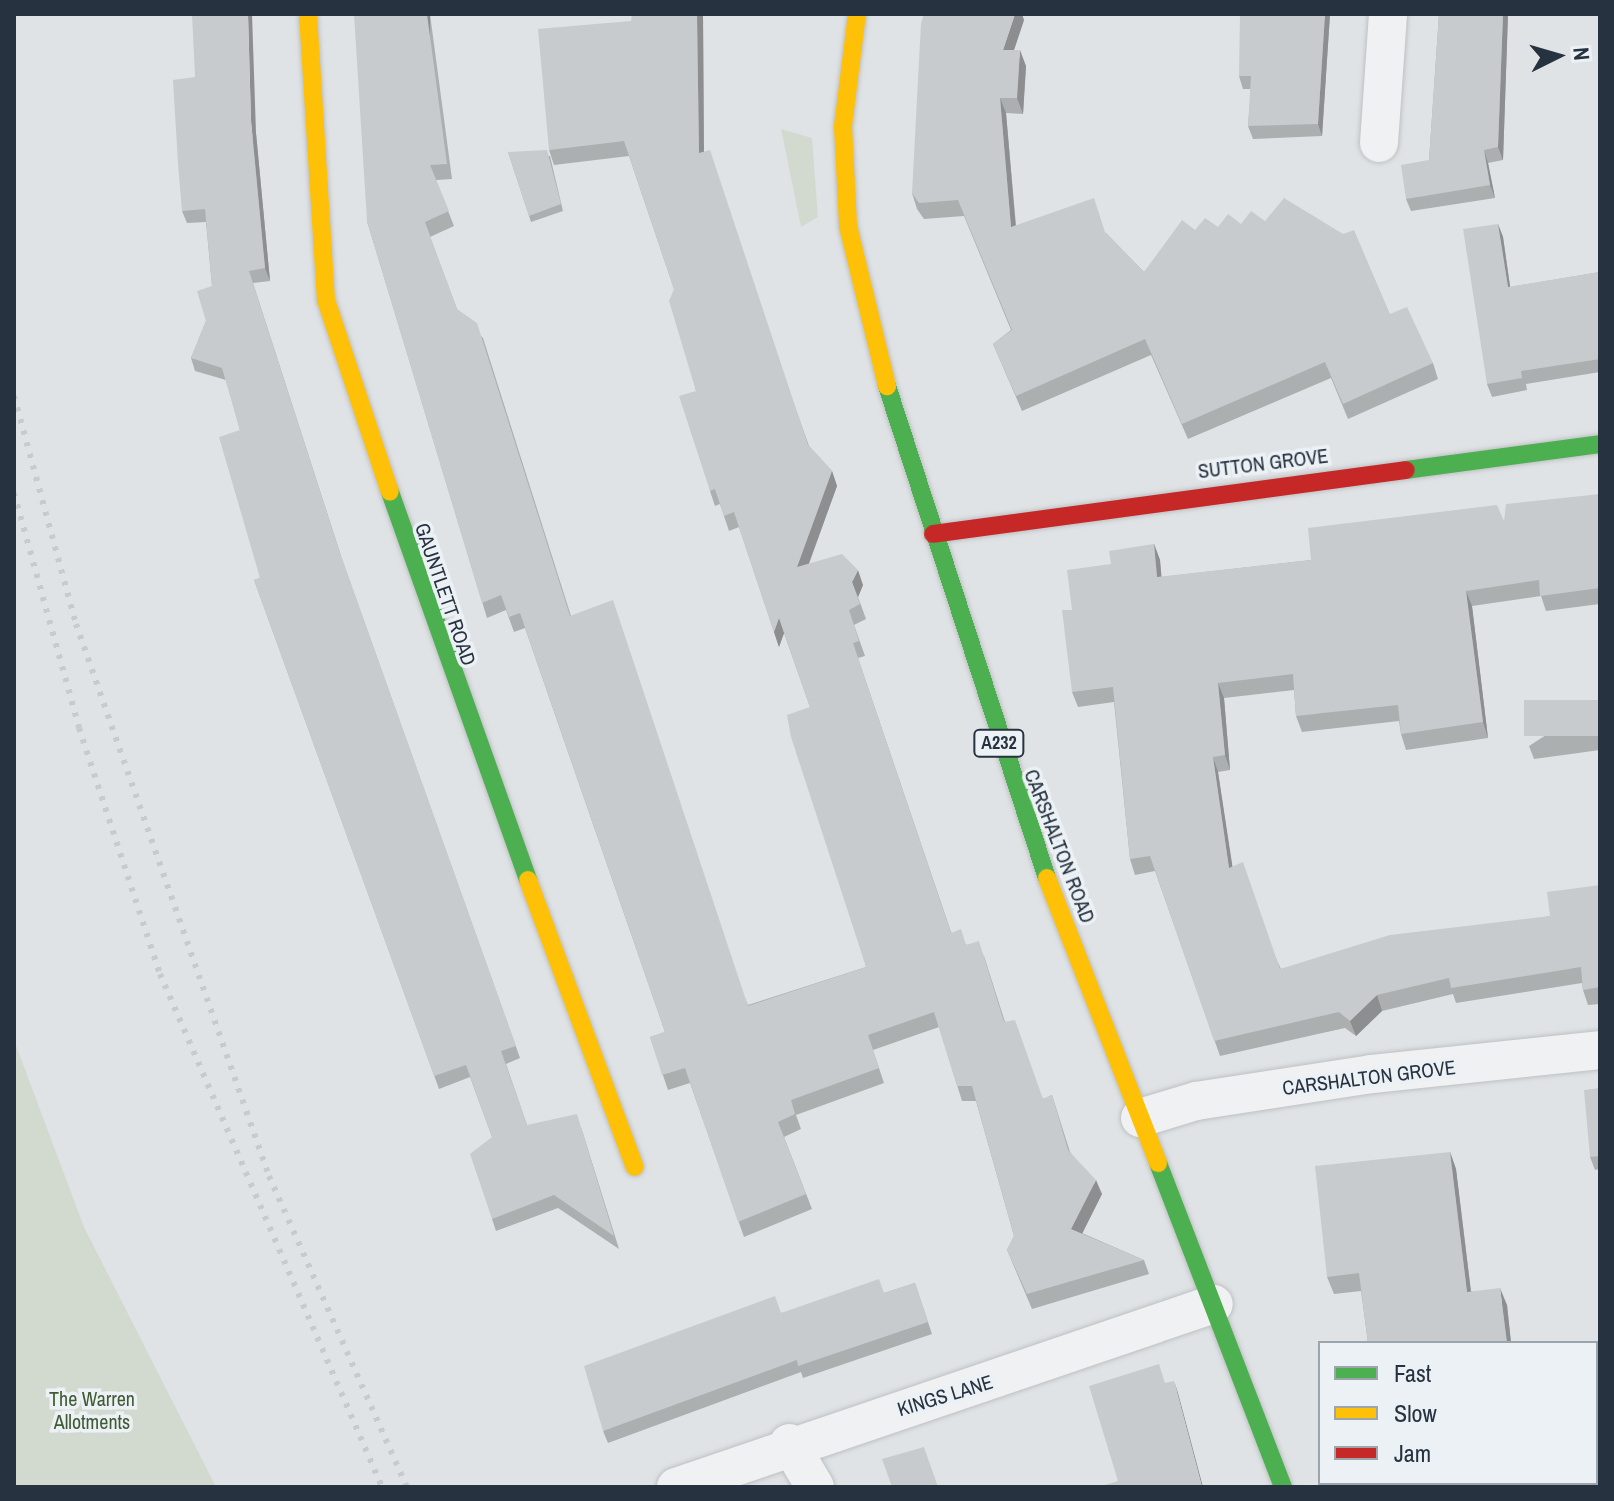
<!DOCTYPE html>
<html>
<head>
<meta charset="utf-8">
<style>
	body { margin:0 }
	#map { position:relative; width:1614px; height:1501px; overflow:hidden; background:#e0e3e5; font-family:"Archivo Narrow",sans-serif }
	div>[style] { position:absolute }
	.green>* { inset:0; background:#d2dad0 }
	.roads { filter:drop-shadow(0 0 2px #bec1c3) drop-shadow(0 0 2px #bec1c3) }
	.street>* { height:38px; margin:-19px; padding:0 19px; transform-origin:19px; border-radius:19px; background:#eff1f2 }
	.fast>* { height:18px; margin:-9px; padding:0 9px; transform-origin:9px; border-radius:9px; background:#4caf50 }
	.slow>* { height:18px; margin:-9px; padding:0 9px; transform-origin:9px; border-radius:9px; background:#ffc107 }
	.jam>* { height:18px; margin:-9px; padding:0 9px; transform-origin:9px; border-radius:9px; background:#c62828 }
	.rail>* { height:6px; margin-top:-3px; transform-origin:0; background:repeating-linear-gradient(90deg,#c8cbcd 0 4px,transparent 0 12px) }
	.wall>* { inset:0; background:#acafb0 }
	.shaded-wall>* { inset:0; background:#8c8e90; transform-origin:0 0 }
	.building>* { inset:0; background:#c8cbcd; transform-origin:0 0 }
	span { translate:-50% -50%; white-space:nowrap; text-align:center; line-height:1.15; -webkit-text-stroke:7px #ecf1f5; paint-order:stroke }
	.shield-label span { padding:2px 6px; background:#ecf1f5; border:2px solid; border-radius:6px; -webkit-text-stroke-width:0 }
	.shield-label { font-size:18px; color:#26323f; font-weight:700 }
	.street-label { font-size:20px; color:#26323f }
	.park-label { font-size:20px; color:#405b33 }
	.frame { position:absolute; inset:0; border:16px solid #26323f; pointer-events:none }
	.legend { position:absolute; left:1318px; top:1341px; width:280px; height:144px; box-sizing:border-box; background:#ecf1f5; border:2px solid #9da5ac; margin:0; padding:10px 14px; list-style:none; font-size:24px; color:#26323f }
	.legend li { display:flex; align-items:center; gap:16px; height:40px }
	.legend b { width:40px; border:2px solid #9da5ac }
	.north { position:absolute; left:1518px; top:16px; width:80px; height:80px; -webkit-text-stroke:6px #ecf1f5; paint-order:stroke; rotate:85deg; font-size:22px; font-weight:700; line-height:32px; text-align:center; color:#26323f }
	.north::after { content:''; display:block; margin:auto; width:28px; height:36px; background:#26323f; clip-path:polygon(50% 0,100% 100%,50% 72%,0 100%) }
</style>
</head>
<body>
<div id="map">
	<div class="green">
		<i style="clip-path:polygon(781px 129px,812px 138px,818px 217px,801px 227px)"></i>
		<i style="clip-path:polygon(14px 1040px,84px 1227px,216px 1487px,14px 1487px)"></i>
	</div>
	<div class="roads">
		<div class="street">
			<i style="left:1379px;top:143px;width:129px;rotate:-86deg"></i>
			<i style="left:1140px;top:1118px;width:59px;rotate:-16.9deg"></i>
			<i style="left:1196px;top:1101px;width:178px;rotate:-8.7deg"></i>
			<i style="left:1372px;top:1074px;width:229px;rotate:-6deg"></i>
			<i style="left:789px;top:1443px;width:51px;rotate:59.4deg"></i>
			<i style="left:676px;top:1487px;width:568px;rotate:-18.79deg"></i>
		</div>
		<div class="fast">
			<i style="left:887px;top:386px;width:517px;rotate:71.99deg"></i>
			<i style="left:1406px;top:470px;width:196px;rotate:-7.6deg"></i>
			<i style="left:390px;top:492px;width:412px;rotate:70.4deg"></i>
			<i style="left:1158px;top:1163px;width:347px;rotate:68.9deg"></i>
		</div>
		<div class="slow">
			<i style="left:308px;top:14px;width:287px;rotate:86.4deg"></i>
			<i style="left:326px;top:300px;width:202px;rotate:71.6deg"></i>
			<i style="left:857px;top:14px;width:113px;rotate:97.1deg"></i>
			<i style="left:843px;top:126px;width:100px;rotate:87.1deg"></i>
			<i style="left:848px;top:226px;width:165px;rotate:76.3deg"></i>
			<i style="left:1047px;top:878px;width:306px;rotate:68.7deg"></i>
			<i style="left:528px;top:880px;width:306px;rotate:69.6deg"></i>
		</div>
		<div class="jam">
			<i style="left:933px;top:534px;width:477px;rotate:-7.7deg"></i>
		</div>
	</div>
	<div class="rail">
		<i style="left:14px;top:396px;width:236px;rotate:74.8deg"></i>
		<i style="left:76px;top:624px;width:585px;rotate:70.73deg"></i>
		<i style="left:269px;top:1176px;width:340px;rotate:66.1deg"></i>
		<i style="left:14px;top:493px;width:244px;rotate:74.5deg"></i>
		<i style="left:79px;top:728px;width:259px;rotate:71.8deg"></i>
		<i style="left:160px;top:974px;width:559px;rotate:66.6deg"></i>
	</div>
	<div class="wall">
		<i style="clip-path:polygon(430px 14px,452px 179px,436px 180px,454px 226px,430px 237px,457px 309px,483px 338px,571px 616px,748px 1005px,866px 967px,810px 707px,784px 633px,779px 647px,739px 527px,729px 531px,720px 504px,715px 506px,710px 491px,696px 391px,674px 289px,629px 156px,554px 165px,549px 150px,703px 14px,704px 152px,809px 446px,832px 471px,837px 486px,809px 564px,863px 585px,858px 597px,866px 619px,854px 625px,865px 656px,858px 658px,951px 932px,967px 945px,984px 956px,1005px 1022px,1043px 1099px,1052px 1095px,1070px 1152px,1102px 1194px,1082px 1233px,1144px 1260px,1149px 1274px,1032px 1309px,1007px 1250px,1014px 1236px,976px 1101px,962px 1101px,939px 1027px,873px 1050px,884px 1083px,796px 1115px,801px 1129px,784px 1137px,812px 1209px,744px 1237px,690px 1083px,668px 1090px,650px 1037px,665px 1032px,525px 628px,514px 632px,506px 610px,487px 618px,367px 221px)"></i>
		<i style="clip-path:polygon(1330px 14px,1322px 136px,1253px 139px,1248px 126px,1251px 89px,1243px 89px,1239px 76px)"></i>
		<i style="clip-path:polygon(1439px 14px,1519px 14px,1519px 15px,1508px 15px,1503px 160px,1488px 163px,1495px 198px,1411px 211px,1406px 199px,1429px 160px)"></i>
		<i style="clip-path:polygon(1024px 20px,1014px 50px,1026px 66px,1023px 114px,1006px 113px,1016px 225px,1106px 233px,1144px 272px,1195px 230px,1241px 224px,1390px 314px,1433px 363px,1438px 379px,1348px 419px,1331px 378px,1188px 439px,1151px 355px,1022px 411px,993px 344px,1011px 330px,964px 216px,924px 219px,917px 209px,912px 193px)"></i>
		<i style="clip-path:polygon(256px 133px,270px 281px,253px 283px,343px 562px,520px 1058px,506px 1064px,527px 1125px,581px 1127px,619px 1249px,558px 1208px,496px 1231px,492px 1219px,492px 1137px,470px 1077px,439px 1089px,254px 580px,260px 578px,240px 430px,226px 380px,195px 371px,191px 358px,206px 321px,212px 286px,206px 222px,187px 223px,182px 211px)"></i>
		<i style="clip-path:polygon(508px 152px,550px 156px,563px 211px,531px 222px)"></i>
		<i style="clip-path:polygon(1498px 224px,1503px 237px,1510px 287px,1600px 272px,1600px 372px,1526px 384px,1527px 390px,1492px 397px,1487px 384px)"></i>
		<i style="clip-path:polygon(1600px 494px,1600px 604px,1546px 611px,1541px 596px,1472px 606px,1488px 738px,1406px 750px,1401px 734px,1399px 721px,1302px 732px,1296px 716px,1294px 690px,1224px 698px,1230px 770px,1218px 772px,1232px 867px,1281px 969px,1550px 916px,1600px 885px,1600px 1004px,1588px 1005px,1583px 990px,1582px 983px,1456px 1003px,1453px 994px,1382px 1011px,1356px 1036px,1345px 1028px,1220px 1056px,1155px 871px,1135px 875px,1130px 859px,1114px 702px,1078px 707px,1072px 692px,1072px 610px,1111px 564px,1154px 544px,1160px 560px,1161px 577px,1311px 560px,1504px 521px)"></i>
		<i style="clip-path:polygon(1600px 700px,1600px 750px,1534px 759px,1529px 746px)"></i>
		<i style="clip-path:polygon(1600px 1088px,1600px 1169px,1595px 1170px,1590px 1157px)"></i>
		<i style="clip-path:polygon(1450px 1152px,1456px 1169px,1471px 1291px,1507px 1305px,1511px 1343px,1368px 1343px,1361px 1291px,1334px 1294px,1327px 1277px)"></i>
		<i style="clip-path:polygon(915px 1283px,932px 1334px,803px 1378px,801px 1372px,608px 1443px,603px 1431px,781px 1313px,884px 1293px)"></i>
	</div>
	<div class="shaded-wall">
		<i style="clip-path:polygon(248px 14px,252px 14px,256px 133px,270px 281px,265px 268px,251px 121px)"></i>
		<i style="left:427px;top:14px;width:3px;height:151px"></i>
		<i style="clip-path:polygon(697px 14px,703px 14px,704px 168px,699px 153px)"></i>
		<i style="clip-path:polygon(1015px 14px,1022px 14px,1024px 20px,1009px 65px,1003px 50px)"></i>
		<i style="clip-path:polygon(1325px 14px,1330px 14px,1322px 136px,1318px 124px)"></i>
		<i style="clip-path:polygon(1503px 14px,1508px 14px,1503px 160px,1498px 147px)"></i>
		<i style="clip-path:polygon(1020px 50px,1026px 66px,1023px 114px,1017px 98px)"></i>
		<i style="clip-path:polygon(1000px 98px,1006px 113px,1017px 242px,1011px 227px)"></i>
		<i style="clip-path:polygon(1484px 150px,1488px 163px,1495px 198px,1490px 185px)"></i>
		<i style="clip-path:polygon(1498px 224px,1503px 237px,1512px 300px,1508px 287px)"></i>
		<i style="clip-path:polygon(832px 471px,837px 486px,802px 582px,797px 567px)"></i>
		<i style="clip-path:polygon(1154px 544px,1160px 560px,1163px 593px,1157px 577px)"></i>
		<i style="clip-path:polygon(858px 570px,863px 585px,858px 597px,852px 582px)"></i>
		<i style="clip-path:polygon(1466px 591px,1472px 606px,1488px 738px,1483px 722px)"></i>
		<i style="clip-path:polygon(779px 618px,784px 633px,779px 647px,774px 632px)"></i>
		<i style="clip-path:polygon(1218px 683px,1224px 698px,1230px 770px,1225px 755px)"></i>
		<i style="clip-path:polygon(1213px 757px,1218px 772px,1235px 883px,1229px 868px)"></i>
		<i style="clip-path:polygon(1377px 995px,1382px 1011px,1356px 1036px,1350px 1021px)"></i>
		<i style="clip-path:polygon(1450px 1152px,1456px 1169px,1473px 1309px,1467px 1292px)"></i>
		<i style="clip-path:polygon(1096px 1180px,1102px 1194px,1077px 1244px,1071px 1229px)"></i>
		<i style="clip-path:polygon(1500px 1288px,1507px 1305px,1511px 1343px,1507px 1343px)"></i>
		<i style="clip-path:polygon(1174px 1381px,1178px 1393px,1203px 1487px,1202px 1487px)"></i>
	</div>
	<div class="building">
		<i style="clip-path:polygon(192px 14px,248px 14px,251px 121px,265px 268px,249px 271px,339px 550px,516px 1046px,501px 1051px,527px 1125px,577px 1114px,614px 1236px,554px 1195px,492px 1219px,470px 1154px,492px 1137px,466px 1065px,434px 1076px,254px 580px,260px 578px,219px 437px,240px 430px,222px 368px,191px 358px,206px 321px,197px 291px,212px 286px,205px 209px,182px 211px,178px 164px,173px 80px,195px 77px)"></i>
		<i style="clip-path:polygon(354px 14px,427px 14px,447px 164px,430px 165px,449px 211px,425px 222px,457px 309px,477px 323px,570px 616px,613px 600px,748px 1006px,866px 967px,791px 737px,787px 715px,810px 707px,779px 618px,774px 632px,734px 512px,724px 516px,715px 489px,710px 491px,679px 396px,696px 391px,669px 301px,674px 289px,624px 141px,549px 150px,538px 29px,631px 21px,632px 14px,697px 14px,699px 153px,710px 150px,808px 445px,832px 471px,797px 567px,842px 554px,858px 570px,852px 582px,860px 604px,849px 610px,859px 641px,853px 643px,951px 933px,961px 929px,966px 945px,979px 941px,1004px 1022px,1015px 1020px,1043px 1099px,1052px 1095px,1068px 1150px,1096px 1180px,1071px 1229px,1144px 1260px,1027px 1294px,1007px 1250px,1014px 1236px,972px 1086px,957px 1086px,934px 1012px,868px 1035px,879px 1068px,791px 1100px,795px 1114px,778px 1122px,806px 1194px,738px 1222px,685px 1068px,662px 1075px,650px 1037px,665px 1032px,520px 613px,509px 617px,501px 595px,482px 603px,367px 221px)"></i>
		<i style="clip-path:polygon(924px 14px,1015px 14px,1003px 50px,1020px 50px,1017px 98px,1000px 98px,1011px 227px,1094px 198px,1105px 232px,1144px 272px,1182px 220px,1195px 230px,1205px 218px,1218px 227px,1228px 214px,1241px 224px,1251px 211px,1265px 221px,1284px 198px,1343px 234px,1354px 230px,1390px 314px,1407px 307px,1433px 363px,1343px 404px,1325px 362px,1182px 424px,1145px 339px,1016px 396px,993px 344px,1012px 330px,958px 200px,919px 203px,912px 193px,921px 23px)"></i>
		<i style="clip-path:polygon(1240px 14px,1325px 14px,1318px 124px,1248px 126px,1251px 76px,1239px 76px)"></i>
		<i style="clip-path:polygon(1439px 14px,1503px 14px,1498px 147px,1484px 150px,1490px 185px,1406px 199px,1401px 165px,1429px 160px)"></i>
		<i style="clip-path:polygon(547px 150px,561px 204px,529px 216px,508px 152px)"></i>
		<i style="clip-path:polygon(1498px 224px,1508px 287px,1600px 272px,1600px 359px,1521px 371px,1522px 378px,1487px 384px,1463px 229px)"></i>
		<i style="clip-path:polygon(1600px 494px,1600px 588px,1540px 596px,1539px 580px,1466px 591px,1483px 722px,1401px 734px,1398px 705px,1296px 716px,1293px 674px,1218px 683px,1225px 755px,1213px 757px,1229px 868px,1243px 862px,1280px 969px,1390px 935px,1550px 916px,1547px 892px,1600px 885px,1600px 987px,1583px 990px,1581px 967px,1451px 988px,1449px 978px,1377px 995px,1350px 1021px,1339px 1012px,1214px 1041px,1150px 856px,1130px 859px,1113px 687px,1072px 692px,1062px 610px,1072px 610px,1067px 570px,1111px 564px,1109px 551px,1154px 544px,1157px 577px,1311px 560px,1308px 528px,1497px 505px,1504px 521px,1506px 504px)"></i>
		<i style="left:1600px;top:700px;width:36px;height:76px;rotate:90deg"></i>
		<i style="clip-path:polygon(1600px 1088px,1600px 1156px,1590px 1157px,1584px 1090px)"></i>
		<i style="clip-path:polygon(1450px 1152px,1467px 1292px,1500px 1288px,1507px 1343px,1368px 1343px,1359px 1273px,1327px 1277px,1315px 1166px)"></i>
		<i style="clip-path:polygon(879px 1279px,884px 1293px,915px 1283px,928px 1322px,798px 1366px,797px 1360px,603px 1431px,584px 1366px,775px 1296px,781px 1313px)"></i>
		<i style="clip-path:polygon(1159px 1364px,1165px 1383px,1174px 1381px,1202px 1487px,1105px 1487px,1105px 1485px,1118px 1481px,1089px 1386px)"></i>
		<i style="clip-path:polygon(924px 1447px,938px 1487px,892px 1487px,882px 1459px)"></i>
		<i style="left:1419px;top:1483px;width:138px;height:4px"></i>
	</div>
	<div class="shield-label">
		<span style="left:999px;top:743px">A232</span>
	</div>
	<div class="street-label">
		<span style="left:1263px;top:463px;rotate:-7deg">SUTTON GROVE</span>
		<span style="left:446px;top:594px;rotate:71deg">GAUNTLETT ROAD</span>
		<span style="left:1060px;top:846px;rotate:69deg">CARSHALTON ROAD</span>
		<span style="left:1369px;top:1077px;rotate:-7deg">CARSHALTON GROVE</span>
		<span style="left:945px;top:1395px;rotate:-17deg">KINGS LANE</span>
	</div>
	<div class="park-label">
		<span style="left:92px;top:1410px">The Warren<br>Allotments</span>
	</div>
	<div class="frame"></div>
	<ul class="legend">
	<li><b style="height:10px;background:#4caf50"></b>Fast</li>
	<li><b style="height:10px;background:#ffc107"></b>Slow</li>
	<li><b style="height:10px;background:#c62828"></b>Jam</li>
	</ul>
	<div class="north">N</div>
</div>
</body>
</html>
